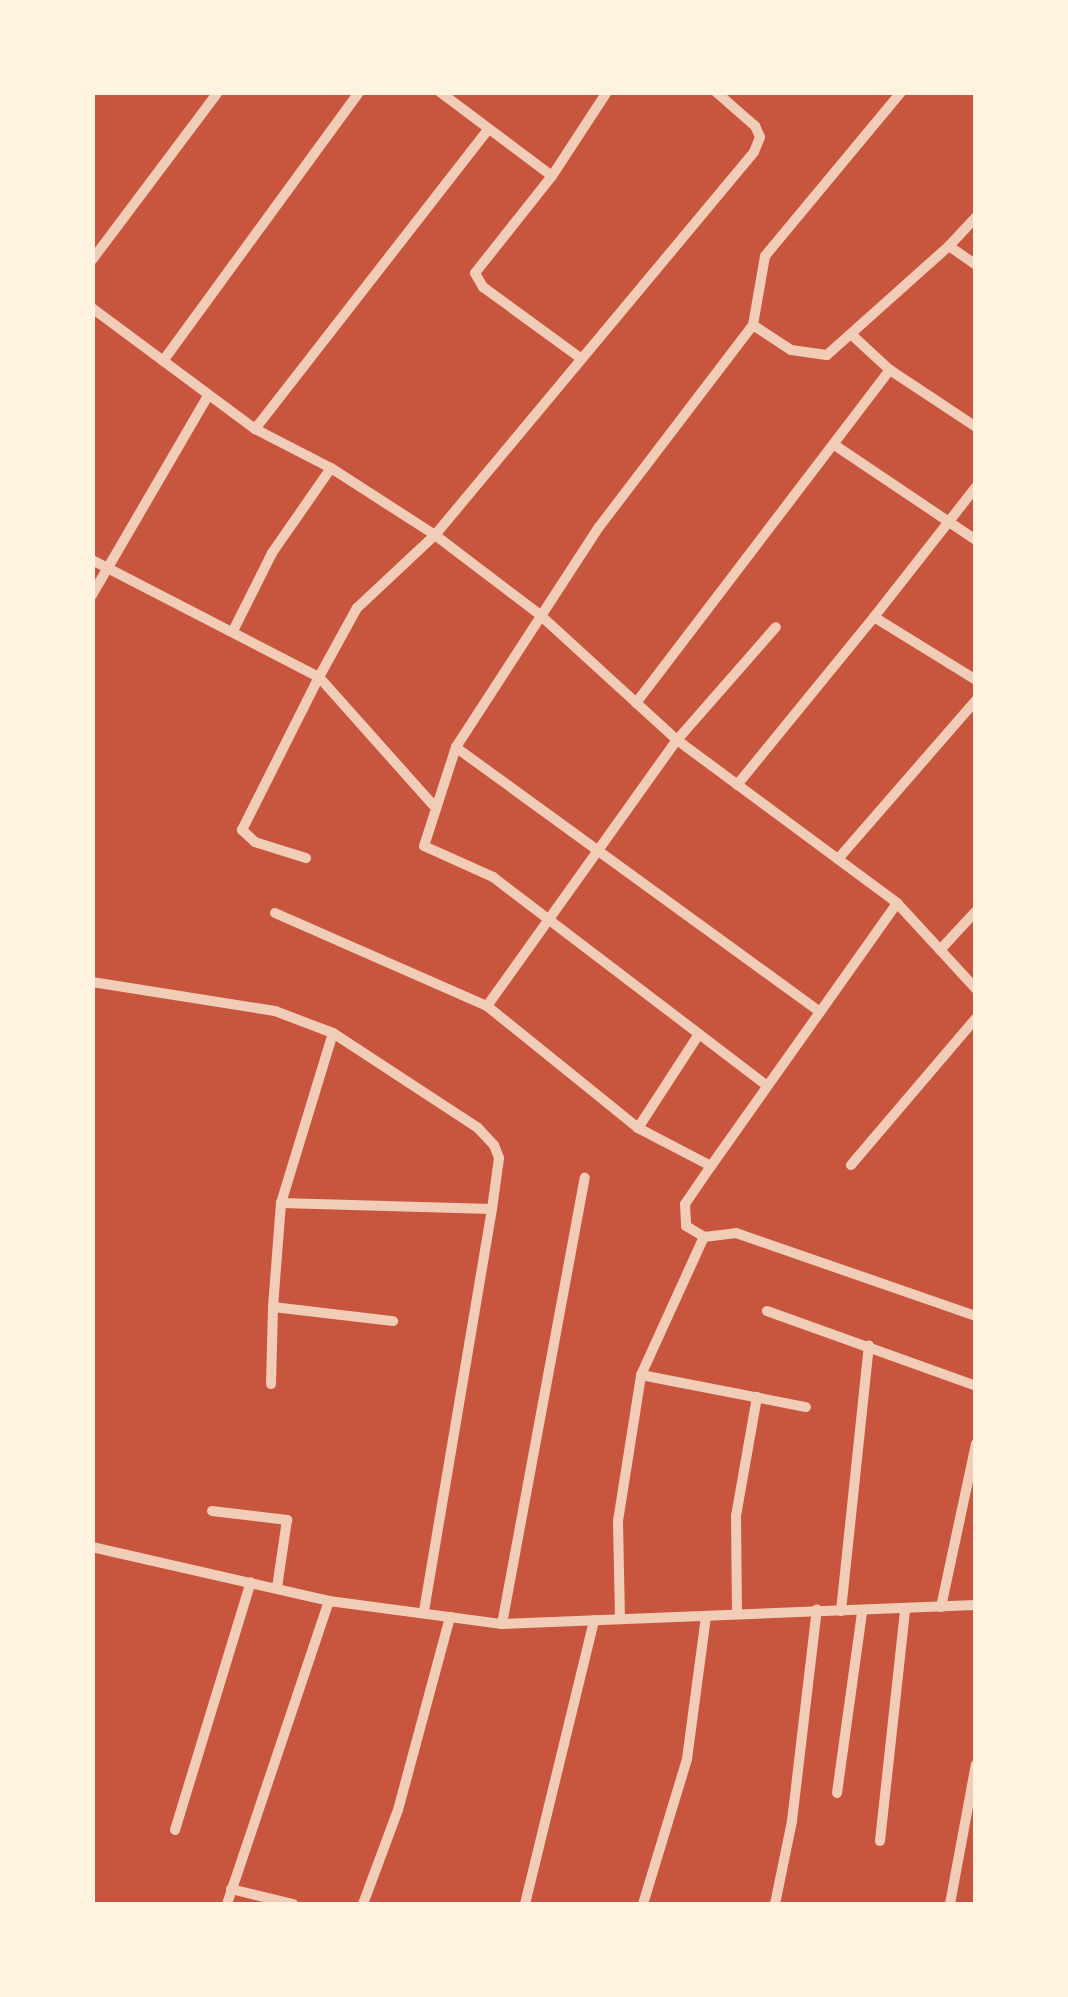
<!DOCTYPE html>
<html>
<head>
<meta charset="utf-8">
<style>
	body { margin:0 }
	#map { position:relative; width:1068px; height:1997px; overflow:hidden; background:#c8553d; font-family:"Roboto Serif",serif }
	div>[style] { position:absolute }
	.minor>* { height:10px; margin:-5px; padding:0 5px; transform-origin:5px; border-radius:5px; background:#f1ccb7 }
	span { translate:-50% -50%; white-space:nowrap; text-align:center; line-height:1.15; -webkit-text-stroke:9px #fff3e0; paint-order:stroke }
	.frame { position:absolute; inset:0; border:95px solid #fff3e0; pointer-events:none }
</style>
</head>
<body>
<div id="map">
	<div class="minor">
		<i style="left:440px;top:92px;width:140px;rotate:36.9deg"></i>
		<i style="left:949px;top:246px;width:40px;rotate:-47deg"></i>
		<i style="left:92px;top:260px;width:210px;rotate:-53.1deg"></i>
		<i style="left:92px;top:308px;width:203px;rotate:36.6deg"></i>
		<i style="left:255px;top:429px;width:85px;rotate:27.2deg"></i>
		<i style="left:331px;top:468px;width:124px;rotate:32.8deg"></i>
		<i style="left:435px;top:535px;width:131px;rotate:37.2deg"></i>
		<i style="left:539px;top:614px;width:187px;rotate:42.4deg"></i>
		<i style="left:677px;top:740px;width:274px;rotate:36.5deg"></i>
		<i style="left:897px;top:903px;width:117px;rotate:47.4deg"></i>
		<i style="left:753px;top:325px;width:45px;rotate:33.3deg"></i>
		<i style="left:791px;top:350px;width:36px;rotate:8deg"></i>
		<i style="left:827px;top:355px;width:164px;rotate:-41.8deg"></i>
		<i style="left:949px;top:246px;width:33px;rotate:35deg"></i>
		<i style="left:853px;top:336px;width:50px;rotate:42.6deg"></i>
		<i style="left:890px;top:370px;width:103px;rotate:33.5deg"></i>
		<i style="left:579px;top:357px;width:119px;rotate:-143.9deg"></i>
		<i style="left:483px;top:287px;width:16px;rotate:-120deg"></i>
		<i style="left:475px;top:273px;width:124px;rotate:-51.6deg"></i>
		<i style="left:552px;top:176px;width:100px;rotate:-56.8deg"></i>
		<i style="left:163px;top:361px;width:333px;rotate:-53.9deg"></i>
		<i style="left:255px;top:429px;width:379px;rotate:-52.1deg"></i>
		<i style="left:836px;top:446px;width:169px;rotate:33.9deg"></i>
		<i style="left:92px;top:560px;width:255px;rotate:27.3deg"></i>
		<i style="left:319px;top:677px;width:79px;rotate:-61.2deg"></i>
		<i style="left:357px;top:608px;width:107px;rotate:-43.1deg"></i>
		<i style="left:435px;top:535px;width:498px;rotate:-50.2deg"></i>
		<i style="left:754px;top:152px;width:16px;rotate:-68deg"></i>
		<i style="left:760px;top:137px;width:12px;rotate:-114deg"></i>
		<i style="left:755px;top:126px;width:52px;rotate:-138.9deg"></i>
		<i style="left:92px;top:595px;width:230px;rotate:-59.8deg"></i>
		<i style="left:874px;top:617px;width:165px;rotate:-51.9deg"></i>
		<i style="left:234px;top:629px;width:85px;rotate:-63.4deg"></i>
		<i style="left:272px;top:553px;width:103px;rotate:-55.2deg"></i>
		<i style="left:636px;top:703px;width:419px;rotate:-52.7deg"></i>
		<i style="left:456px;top:747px;width:104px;rotate:107.9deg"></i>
		<i style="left:424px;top:846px;width:76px;rotate:24.2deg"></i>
		<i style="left:493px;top:877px;width:343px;rotate:37.3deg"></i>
		<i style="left:737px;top:785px;width:217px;rotate:-50.8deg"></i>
		<i style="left:874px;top:617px;width:120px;rotate:31.7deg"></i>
		<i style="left:306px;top:858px;width:53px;rotate:-162.6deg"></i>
		<i style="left:255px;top:842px;width:18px;rotate:-137deg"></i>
		<i style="left:242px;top:830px;width:171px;rotate:-63.3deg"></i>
		<i style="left:319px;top:677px;width:171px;rotate:48.3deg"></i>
		<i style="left:838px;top:859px;width:211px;rotate:-49deg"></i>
		<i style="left:275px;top:913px;width:232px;rotate:23.7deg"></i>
		<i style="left:487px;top:1006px;width:194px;rotate:38.9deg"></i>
		<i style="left:638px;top:1128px;width:82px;rotate:27.5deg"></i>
		<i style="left:711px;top:1166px;width:322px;rotate:-54.7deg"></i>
		<i style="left:940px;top:950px;width:53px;rotate:-47.3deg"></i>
		<i style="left:92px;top:982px;width:185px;rotate:9deg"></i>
		<i style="left:275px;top:1011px;width:62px;rotate:20.8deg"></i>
		<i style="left:333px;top:1033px;width:173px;rotate:33.2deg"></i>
		<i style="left:478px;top:1128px;width:23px;rotate:47deg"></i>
		<i style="left:494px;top:1145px;width:14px;rotate:69deg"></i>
		<i style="left:499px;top:1158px;width:51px;rotate:97.8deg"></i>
		<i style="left:492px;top:1209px;width:406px;rotate:99.6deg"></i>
		<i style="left:487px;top:1006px;width:327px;rotate:-54.5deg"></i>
		<i style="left:677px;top:740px;width:150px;rotate:-48.8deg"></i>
		<i style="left:816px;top:1009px;width:445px;rotate:-144deg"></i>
		<i style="left:456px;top:747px;width:262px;rotate:-57deg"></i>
		<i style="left:599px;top:527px;width:254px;rotate:-52.7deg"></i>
		<i style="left:753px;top:325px;width:70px;rotate:-80.1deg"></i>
		<i style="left:765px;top:256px;width:213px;rotate:-50.3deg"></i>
		<i style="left:333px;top:1033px;width:178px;rotate:107deg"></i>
		<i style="left:281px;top:1203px;width:104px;rotate:94.4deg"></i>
		<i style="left:273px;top:1307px;width:121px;rotate:6.7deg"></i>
		<i style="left:638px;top:1128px;width:112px;rotate:-57deg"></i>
		<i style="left:851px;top:1165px;width:193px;rotate:-49.6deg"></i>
		<i style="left:711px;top:1166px;width:46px;rotate:124.4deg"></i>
		<i style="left:685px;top:1204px;width:22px;rotate:87deg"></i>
		<i style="left:686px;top:1226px;width:21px;rotate:31deg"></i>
		<i style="left:704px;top:1237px;width:32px;rotate:-7deg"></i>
		<i style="left:736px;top:1233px;width:254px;rotate:19.1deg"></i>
		<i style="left:281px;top:1203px;width:211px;rotate:1.6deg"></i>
		<i style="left:767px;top:1311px;width:222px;rotate:19.7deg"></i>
		<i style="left:641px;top:1375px;width:168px;rotate:11deg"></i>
		<i style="left:271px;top:1384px;width:77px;rotate:-88.5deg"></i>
		<i style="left:212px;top:1511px;width:76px;rotate:6.8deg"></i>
		<i style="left:287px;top:1520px;width:69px;rotate:98.4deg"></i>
		<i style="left:92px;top:1547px;width:243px;rotate:12.8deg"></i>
		<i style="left:329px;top:1601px;width:175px;rotate:7.6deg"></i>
		<i style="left:502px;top:1624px;width:474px;rotate:-2.3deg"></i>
		<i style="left:941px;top:1607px;width:167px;rotate:-77.9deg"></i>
		<i style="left:737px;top:1611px;width:95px;rotate:-90.6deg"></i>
		<i style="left:736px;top:1516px;width:121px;rotate:-80deg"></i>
		<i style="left:841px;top:1611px;width:267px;rotate:-84deg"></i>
		<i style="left:620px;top:1618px;width:97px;rotate:-91.2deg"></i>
		<i style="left:618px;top:1521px;width:148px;rotate:-81deg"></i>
		<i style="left:641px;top:1375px;width:152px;rotate:-65.5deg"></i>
		<i style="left:502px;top:1624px;width:454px;rotate:-79.5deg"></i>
		<i style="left:837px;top:1793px;width:183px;rotate:-82.1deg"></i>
		<i style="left:175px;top:1830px;width:259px;rotate:-73deg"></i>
		<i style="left:880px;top:1841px;width:232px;rotate:-83.8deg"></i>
		<i style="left:231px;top:1889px;width:64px;rotate:13.6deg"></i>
		<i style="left:227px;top:1904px;width:320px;rotate:-71.4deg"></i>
		<i style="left:363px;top:1904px;width:100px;rotate:-69.6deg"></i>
		<i style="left:398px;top:1810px;width:200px;rotate:-74.9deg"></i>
		<i style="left:525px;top:1904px;width:292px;rotate:-76.3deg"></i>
		<i style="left:643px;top:1904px;width:152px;rotate:-73.1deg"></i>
		<i style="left:687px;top:1759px;width:144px;rotate:-82.4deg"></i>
		<i style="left:775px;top:1904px;width:85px;rotate:-78.4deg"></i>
		<i style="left:792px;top:1821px;width:213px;rotate:-83.3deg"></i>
		<i style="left:950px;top:1904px;width:142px;rotate:-79.5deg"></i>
	</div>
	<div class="frame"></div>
</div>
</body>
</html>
